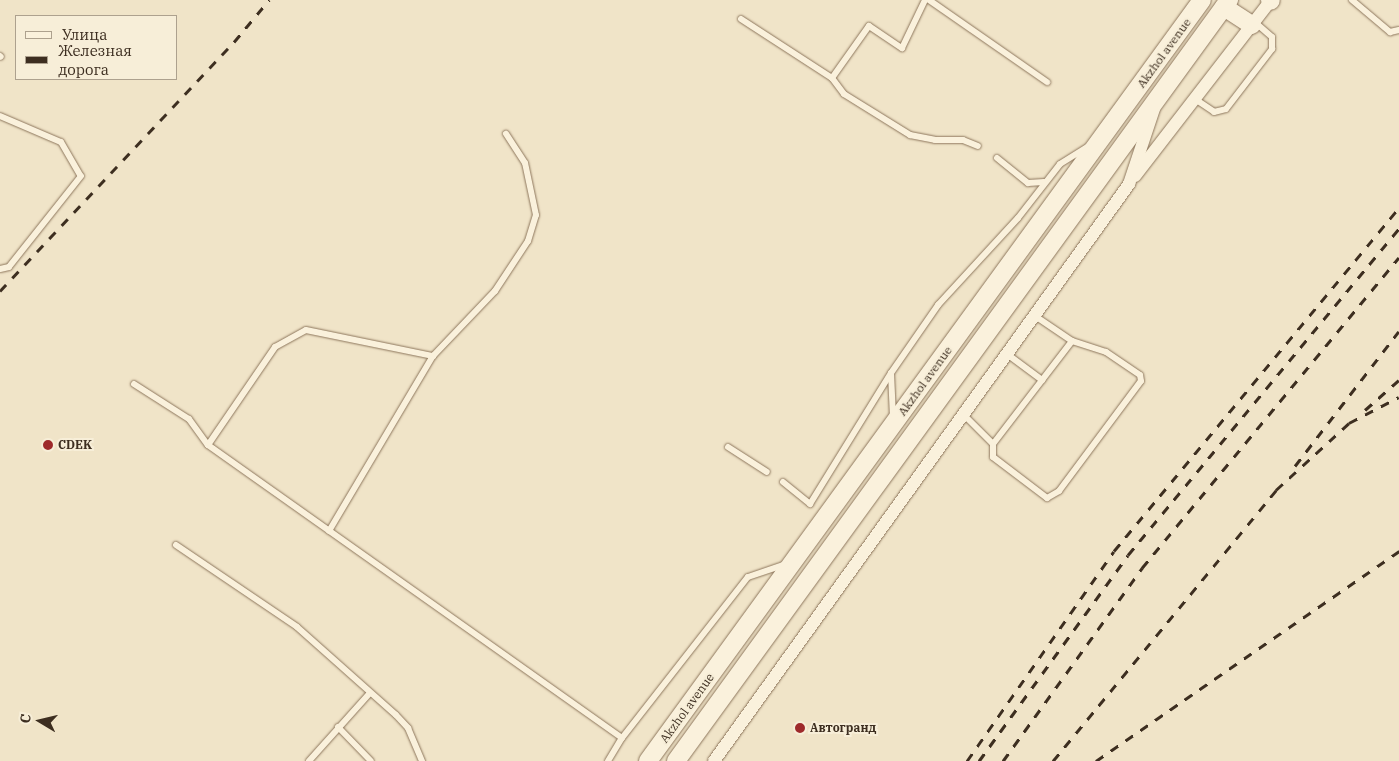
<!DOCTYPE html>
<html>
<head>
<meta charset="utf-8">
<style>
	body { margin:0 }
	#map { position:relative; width:1399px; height:761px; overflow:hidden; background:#f0e4c8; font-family:"IBM Plex Serif",serif }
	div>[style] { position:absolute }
	.roads { filter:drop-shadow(0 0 1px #8d765c) drop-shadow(0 0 1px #8d765c) }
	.lane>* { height:6px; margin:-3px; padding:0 3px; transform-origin:3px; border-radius:3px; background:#faf1dc }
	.street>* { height:12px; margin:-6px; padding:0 6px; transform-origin:6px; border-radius:6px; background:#faf1dc }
	.secondary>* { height:18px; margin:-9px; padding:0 9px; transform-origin:9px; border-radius:9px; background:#faf1dc }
	.rail>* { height:3px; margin-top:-1.5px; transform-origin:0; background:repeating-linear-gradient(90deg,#3d2e20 0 9px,transparent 0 18px) }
	.dots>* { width:14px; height:14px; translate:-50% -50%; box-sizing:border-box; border:2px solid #f7eed8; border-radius:50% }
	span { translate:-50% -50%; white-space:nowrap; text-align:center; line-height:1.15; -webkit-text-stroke:4px #f7eed8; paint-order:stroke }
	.street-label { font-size:12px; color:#3d2e20 }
	.poi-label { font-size:12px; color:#3d2e20; font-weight:700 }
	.left { translate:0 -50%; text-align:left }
	.legend { position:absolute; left:15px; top:15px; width:162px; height:65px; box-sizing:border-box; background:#f7eed8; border:1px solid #ada18e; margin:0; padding:6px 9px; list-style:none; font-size:15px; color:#3d2e20 }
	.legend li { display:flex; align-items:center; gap:10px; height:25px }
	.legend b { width:25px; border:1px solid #ada18e }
	.north { position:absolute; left:15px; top:696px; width:50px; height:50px; -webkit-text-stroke:4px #f7eed8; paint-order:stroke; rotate:279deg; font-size:14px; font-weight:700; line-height:20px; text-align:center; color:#3d2e20 }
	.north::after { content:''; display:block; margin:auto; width:18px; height:22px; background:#3d2e20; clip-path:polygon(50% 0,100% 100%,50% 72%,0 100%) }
</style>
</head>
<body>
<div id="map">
	<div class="roads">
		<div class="lane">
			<i style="left:929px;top:0;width:144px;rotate:34.8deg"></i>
			<i style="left:1352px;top:0;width:50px;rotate:40.1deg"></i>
			<i style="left:1390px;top:32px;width:9px;rotate:-13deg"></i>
			<i style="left:741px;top:19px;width:108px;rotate:33deg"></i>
			<i style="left:832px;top:78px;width:64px;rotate:-54.6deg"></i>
			<i style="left:869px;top:26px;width:40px;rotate:34deg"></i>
			<i style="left:902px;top:48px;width:53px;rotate:-64.4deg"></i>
			<i style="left:0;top:56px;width:1px;rotate:45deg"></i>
			<i style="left:832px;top:78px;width:20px;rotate:53deg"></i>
			<i style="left:844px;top:94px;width:78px;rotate:31.8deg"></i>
			<i style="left:910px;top:135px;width:25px;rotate:11deg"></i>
			<i style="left:935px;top:140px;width:28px"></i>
			<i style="left:963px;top:140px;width:16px;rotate:22deg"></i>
			<i style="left:1195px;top:99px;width:23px;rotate:34deg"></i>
			<i style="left:1214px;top:112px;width:12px;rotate:-14deg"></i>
			<i style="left:1226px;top:109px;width:76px;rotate:-52.5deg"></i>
			<i style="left:1272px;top:49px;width:12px;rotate:-90deg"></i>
			<i style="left:1272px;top:37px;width:21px;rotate:-139deg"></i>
			<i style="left:0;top:116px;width:66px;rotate:23.1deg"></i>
			<i style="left:61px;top:142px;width:39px;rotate:60deg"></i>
			<i style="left:81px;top:176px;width:116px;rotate:128.4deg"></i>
			<i style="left:9px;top:267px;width:9px;rotate:167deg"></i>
			<i style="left:997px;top:158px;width:40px;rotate:39deg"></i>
			<i style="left:1028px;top:183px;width:16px;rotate:-4deg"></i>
			<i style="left:1007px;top:354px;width:44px;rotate:36.6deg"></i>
			<i style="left:134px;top:384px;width:65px;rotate:32.5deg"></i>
			<i style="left:189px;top:419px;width:32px;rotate:54deg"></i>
			<i style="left:208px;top:445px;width:507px;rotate:35.29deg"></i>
			<i style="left:963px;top:414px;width:42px;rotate:45deg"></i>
			<i style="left:993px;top:444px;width:13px;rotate:90deg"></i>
			<i style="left:993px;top:457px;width:68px;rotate:37.2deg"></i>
			<i style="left:1047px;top:498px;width:14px;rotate:-30deg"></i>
			<i style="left:1059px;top:491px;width:137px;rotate:-53.3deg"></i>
			<i style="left:1141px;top:381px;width:6px;rotate:-99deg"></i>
			<i style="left:1140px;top:375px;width:41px;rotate:-145.9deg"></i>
			<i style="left:1106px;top:352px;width:36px;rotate:-162deg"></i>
			<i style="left:1072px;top:341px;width:45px;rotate:-146deg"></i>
			<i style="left:893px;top:417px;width:44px;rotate:-92.6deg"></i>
			<i style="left:891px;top:373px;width:83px;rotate:-55.3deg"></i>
			<i style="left:938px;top:305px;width:118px;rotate:-47.4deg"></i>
			<i style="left:1018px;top:218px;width:68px;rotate:-52.1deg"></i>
			<i style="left:1060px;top:164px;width:34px;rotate:-32deg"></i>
			<i style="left:993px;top:444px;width:130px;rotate:-52.5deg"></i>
			<i style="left:208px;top:445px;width:119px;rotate:-55.6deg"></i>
			<i style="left:275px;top:347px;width:35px;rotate:-29deg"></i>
			<i style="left:306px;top:330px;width:130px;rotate:11.6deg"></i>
			<i style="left:728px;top:447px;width:46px;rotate:32.7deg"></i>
			<i style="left:783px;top:482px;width:35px;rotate:39deg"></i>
			<i style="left:810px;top:504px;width:154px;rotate:-58.3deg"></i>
			<i style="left:329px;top:531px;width:204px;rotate:-59.3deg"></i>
			<i style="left:433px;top:356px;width:90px;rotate:-46.4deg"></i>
			<i style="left:495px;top:291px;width:60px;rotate:-56.6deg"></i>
			<i style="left:528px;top:241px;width:27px;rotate:-73deg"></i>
			<i style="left:536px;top:215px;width:53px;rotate:-101.9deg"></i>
			<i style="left:525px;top:163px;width:35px;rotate:-123deg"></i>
			<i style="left:176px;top:545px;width:146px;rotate:34.1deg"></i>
			<i style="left:297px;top:627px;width:132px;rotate:41.6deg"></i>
			<i style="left:396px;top:715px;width:18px;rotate:47deg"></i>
			<i style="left:408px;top:728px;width:36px;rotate:67deg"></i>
			<i style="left:338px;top:727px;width:47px;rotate:45.9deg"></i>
			<i style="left:309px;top:761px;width:90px;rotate:-48.2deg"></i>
			<i style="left:608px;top:761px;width:27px;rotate:-59deg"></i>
			<i style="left:622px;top:738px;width:204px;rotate:-52deg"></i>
			<i style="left:748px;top:577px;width:40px;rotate:-18.9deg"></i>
		</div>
		<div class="street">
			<i style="left:1135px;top:176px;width:222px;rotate:-52.3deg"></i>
			<i style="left:714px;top:761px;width:711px;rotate:-54.27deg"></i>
			<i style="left:1129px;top:184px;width:79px;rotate:-71.6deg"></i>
		</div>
		<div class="secondary">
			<i style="left:1270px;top:0;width:1px;rotate:45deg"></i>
			<i style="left:1224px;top:7px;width:33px;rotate:33deg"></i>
			<i style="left:648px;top:761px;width:941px;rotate:-53.95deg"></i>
			<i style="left:676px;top:761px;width:941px;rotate:-54deg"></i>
		</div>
	</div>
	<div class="rail">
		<i style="left:0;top:291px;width:342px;rotate:-46.8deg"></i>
		<i style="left:234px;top:42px;width:55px;rotate:-50.2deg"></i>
		<i style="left:1365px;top:410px;width:45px;rotate:-41.4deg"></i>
		<i style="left:1295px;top:466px;width:170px;rotate:-52.4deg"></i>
		<i style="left:967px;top:761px;width:256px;rotate:-55deg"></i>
		<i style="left:1114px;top:551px;width:446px;rotate:-50.3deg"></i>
		<i style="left:979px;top:761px;width:254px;rotate:-54.1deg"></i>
		<i style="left:1128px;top:555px;width:424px;rotate:-50.3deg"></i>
		<i style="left:1003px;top:761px;width:238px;rotate:-54.2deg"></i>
		<i style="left:1142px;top:568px;width:403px;rotate:-50.4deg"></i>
		<i style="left:1053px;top:761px;width:351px;rotate:-50.5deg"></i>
		<i style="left:1276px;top:490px;width:99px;rotate:-42.5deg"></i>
		<i style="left:1349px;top:423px;width:56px;rotate:-27.5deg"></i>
		<i style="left:1096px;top:761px;width:369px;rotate:-34.7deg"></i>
	</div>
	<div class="dots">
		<i style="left:48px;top:445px;background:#9e2a2b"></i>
		<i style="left:800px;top:728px;background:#9e2a2b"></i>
	</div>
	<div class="street-label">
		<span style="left:1164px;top:53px;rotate:-54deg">Akzhol avenue</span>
		<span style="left:925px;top:381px;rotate:-54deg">Akzhol avenue</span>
		<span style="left:687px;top:708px;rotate:-54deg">Akzhol avenue</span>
	</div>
	<div class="poi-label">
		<span class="left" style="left:58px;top:445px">CDEK</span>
		<span class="left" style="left:810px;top:728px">Автогранд</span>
	</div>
	<ul class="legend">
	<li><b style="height:6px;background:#faf1dc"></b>Улица</li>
	<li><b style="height:6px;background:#3d2e20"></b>Железная дорога</li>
	</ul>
	<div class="north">С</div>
</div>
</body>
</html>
